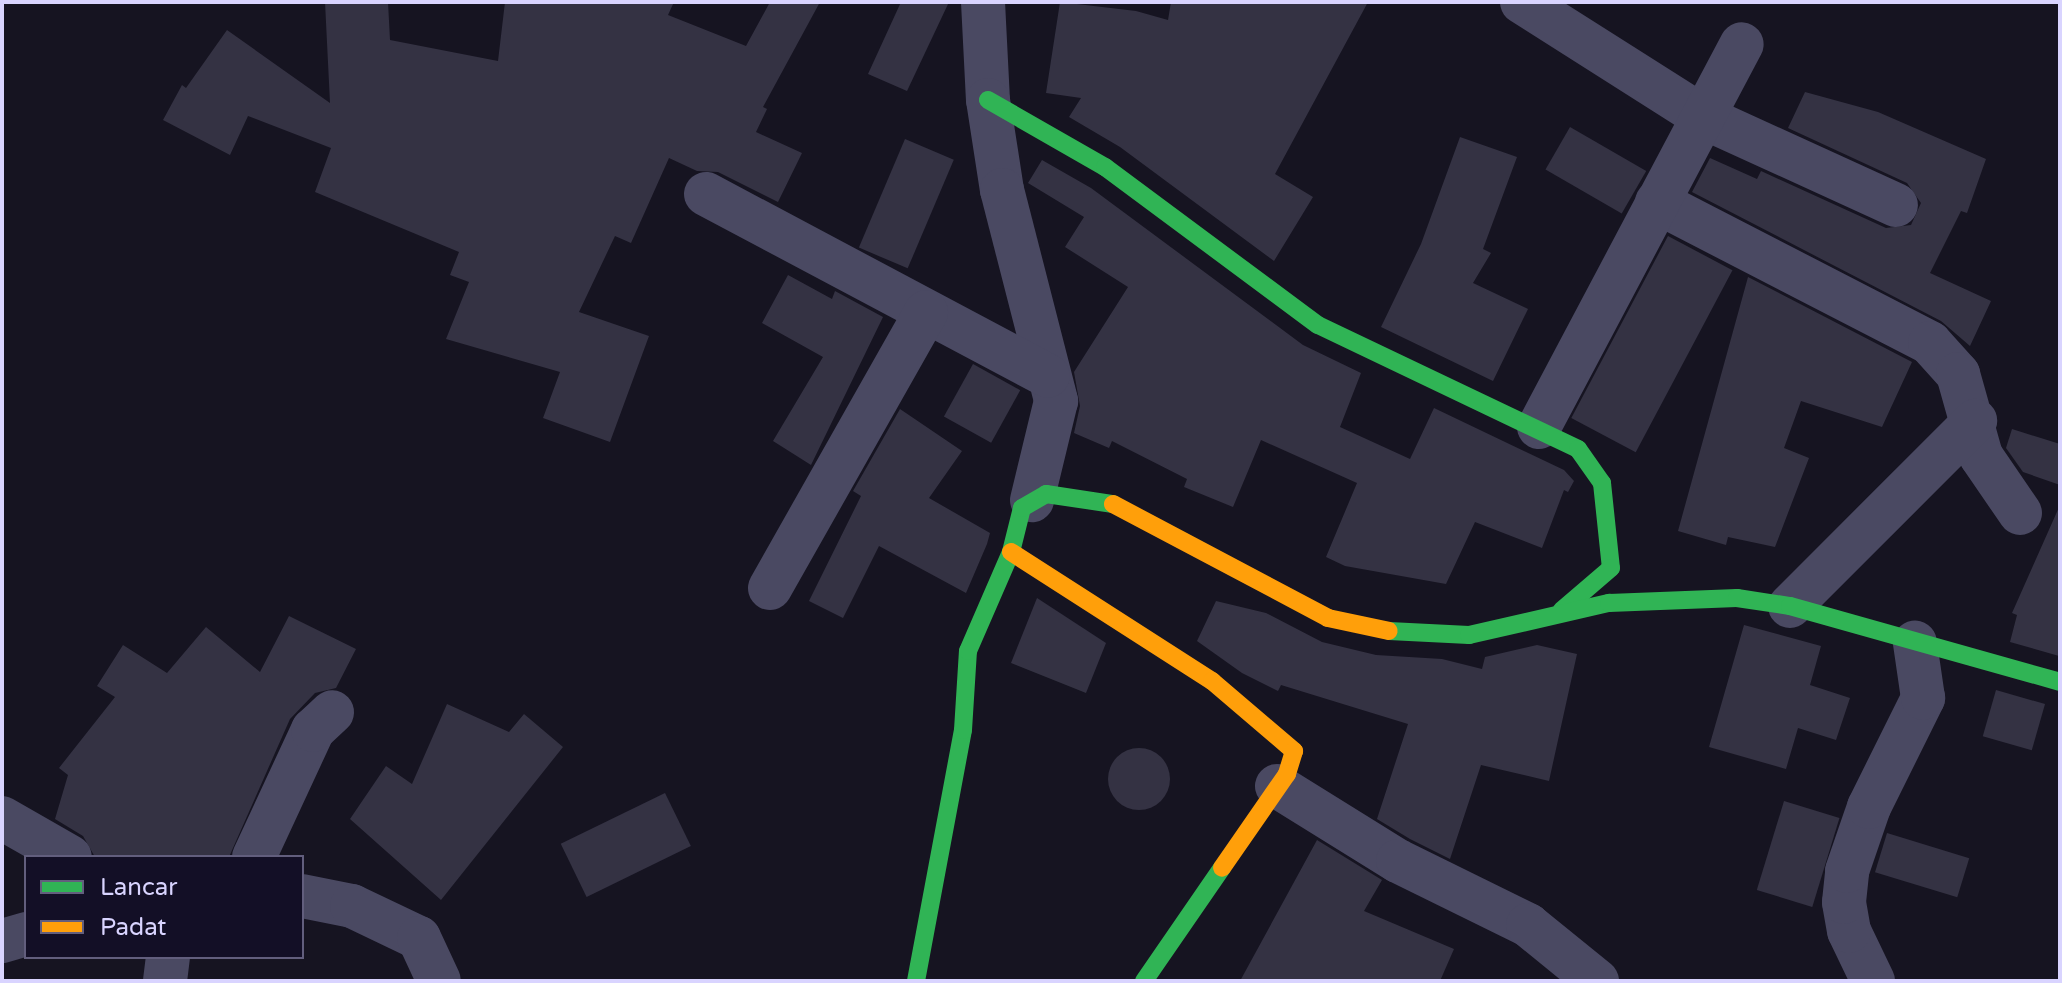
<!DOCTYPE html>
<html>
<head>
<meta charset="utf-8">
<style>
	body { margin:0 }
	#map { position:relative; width:2062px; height:983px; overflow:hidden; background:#161421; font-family:"Varela Round",sans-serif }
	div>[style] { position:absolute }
	.building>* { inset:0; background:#343243; transform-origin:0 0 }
	.round { border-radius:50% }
	.street>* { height:44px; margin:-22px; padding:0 22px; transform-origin:22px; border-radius:22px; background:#4a4962 }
	.fast>* { height:18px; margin:-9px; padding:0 9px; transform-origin:9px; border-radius:9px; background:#30b455 }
	.slow>* { height:18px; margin:-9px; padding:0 9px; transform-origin:9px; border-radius:9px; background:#ff9f0a }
	span { translate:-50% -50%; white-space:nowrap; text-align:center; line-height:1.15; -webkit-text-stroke:6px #130f26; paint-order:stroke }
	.frame { position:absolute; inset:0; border:4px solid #d9d4ff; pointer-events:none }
	.legend { position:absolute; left:24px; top:855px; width:280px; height:104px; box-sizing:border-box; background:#130f26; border:2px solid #625e7d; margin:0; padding:10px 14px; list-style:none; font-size:24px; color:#d9d4ff }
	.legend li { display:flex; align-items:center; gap:16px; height:40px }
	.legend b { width:40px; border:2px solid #625e7d }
</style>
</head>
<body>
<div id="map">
	<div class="building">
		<i style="clip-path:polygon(325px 2px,388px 2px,390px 40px,498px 61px,505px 2px,674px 2px,668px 15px,746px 46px,770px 2px,820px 2px,763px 107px,767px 109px,756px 132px,802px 153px,778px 202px,718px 172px,697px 171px,669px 158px,631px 243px,615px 236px,579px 312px,649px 336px,610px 442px,543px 418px,560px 372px,446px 339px,469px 282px,450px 275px,459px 252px,315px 192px,331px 148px,248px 116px,230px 155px,163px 120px,182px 85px,186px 88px,227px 30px,330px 103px)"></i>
		<i style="clip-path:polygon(901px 2px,949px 2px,907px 91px,868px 74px)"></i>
		<i style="clip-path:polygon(1060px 2px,1136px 11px,1168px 20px,1171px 2px,1368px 2px,1275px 174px,1313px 197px,1274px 261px,1120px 147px,1069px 117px,1081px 98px,1046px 93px)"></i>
		<i style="clip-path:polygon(1805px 92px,1878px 112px,1986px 159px,1967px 213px,1961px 211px,1930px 273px,1991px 301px,1970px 346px,1941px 321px,1692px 192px,1710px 158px,1757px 179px,1761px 171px,1886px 228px,1911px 225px,1921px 203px,1907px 183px,1788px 128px)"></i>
		<i style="left:1570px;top:127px;width:88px;height:49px;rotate:30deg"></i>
		<i style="clip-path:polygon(1460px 137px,1517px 157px,1483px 249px,1491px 253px,1473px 283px,1528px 309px,1493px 381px,1381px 327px,1421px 244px)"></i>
		<i style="left:905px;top:139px;width:53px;height:118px;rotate:23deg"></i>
		<i style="clip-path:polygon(1042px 160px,1091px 188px,1303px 345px,1361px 373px,1340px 427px,1410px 459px,1434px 408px,1564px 470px,1574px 481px,1568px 492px,1564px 490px,1542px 548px,1475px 522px,1446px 584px,1345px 566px,1326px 557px,1357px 483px,1261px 440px,1233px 507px,1184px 487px,1187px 479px,1112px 441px,1109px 448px,1074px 433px,1080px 406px,1074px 372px,1128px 287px,1065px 247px,1084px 217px,1028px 183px)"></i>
		<i style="left:1668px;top:236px;width:73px;height:206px;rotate:28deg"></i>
		<i style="clip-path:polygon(788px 275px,832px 299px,835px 291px,883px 317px,811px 465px,773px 441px,823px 357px,762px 323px)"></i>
		<i style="clip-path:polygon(1748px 277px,1912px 362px,1882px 427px,1801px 401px,1784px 448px,1809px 458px,1775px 547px,1728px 537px,1726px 545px,1678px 531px)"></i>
		<i style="left:973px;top:364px;width:54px;height:60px;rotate:29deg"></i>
		<i style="clip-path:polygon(900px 409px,962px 451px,929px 498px,990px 533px,987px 544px,966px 593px,879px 546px,843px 618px,809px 601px,861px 496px,853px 491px)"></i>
		<i style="clip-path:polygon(2012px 429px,2060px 444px,2060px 485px,2023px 472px,2006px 448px)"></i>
		<i style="clip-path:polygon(2060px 505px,2060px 651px,2059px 656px,2010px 642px,2017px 615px,2012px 613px)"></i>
		<i style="clip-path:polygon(1037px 598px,1106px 643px,1086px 693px,1011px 663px)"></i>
		<i style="clip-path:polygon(1216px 601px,1266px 613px,1322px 642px,1376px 655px,1442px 659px,1482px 669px,1485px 657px,1537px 645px,1577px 654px,1549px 781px,1481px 765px,1450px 859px,1410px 839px,1377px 819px,1408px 724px,1281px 685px,1278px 691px,1242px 673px,1197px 641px)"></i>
		<i style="clip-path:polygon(289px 616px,356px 649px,336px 688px,315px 693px,290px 719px,229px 857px,95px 857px,83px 836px,55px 819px,68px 775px,59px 768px,115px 697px,97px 686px,123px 645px,167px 673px,206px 627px,260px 672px)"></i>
		<i style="clip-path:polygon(1744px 625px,1821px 646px,1810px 685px,1850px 698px,1836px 740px,1798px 728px,1786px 769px,1709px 747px)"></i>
		<i style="left:1996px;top:690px;width:51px;height:48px;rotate:16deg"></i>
		<i style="clip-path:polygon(447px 704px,509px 732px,524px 714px,563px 747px,441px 900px,350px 819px,386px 766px,412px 784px)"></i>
		<i class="round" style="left:1108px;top:748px;width:62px;height:62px"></i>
		<i style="left:665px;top:793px;width:59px;height:116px;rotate:64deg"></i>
		<i style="left:1784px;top:801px;width:58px;height:93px;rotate:17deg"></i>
		<i style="left:1887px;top:833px;width:86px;height:41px;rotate:17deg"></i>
		<i style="clip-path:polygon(1317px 840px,1382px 880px,1364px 911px,1454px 949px,1440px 981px,1240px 981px)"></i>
	</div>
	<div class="street">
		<i style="left:983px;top:2px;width:98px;rotate:87.1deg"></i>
		<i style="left:988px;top:100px;width:91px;rotate:81.2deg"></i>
		<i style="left:1002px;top:190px;width:218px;rotate:75.6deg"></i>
		<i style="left:1056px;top:401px;width:102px;rotate:103.6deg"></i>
		<i style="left:1522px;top:2px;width:214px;rotate:32.4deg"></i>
		<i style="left:1703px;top:117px;width:212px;rotate:24.5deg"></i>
		<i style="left:706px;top:194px;width:387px;rotate:28deg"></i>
		<i style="left:1657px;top:202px;width:307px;rotate:27.3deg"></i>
		<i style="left:1930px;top:343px;width:42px;rotate:47.9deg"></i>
		<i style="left:1958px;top:374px;width:85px;rotate:74.3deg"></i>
		<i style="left:1981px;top:456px;width:69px;rotate:55.6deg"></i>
		<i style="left:1539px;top:427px;width:433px;rotate:-62.1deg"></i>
		<i style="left:770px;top:588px;width:317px;rotate:-60.5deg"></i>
		<i style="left:1790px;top:606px;width:262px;rotate:-45deg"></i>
		<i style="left:1277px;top:786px;width:142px;rotate:31.8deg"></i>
		<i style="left:1398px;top:861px;width:145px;rotate:26.2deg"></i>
		<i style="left:1528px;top:925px;width:89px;rotate:39.1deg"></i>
		<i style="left:2px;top:818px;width:78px;rotate:29.8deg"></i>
		<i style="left:254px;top:857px;width:140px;rotate:-65.1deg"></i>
		<i style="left:313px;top:730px;width:26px;rotate:-43deg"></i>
		<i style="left:302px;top:896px;width:51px;rotate:11.3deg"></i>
		<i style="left:352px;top:906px;width:74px;rotate:25.5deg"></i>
		<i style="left:419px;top:938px;width:47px;rotate:65.1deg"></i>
		<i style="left:2px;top:941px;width:25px;rotate:-16deg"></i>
		<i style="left:165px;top:981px;width:24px;rotate:-83deg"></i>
		<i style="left:1873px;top:981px;width:55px;rotate:-115.6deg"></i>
		<i style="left:1849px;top:931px;width:29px;rotate:-100deg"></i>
		<i style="left:1844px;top:902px;width:31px;rotate:-84deg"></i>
		<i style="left:1847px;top:871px;width:68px;rotate:-71deg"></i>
		<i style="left:1869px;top:807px;width:122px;rotate:-63.6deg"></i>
		<i style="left:1923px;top:698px;width:56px;rotate:-98.3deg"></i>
	</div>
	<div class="fast">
		<i style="left:988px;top:100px;width:135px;rotate:29.8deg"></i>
		<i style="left:1105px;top:167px;width:265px;rotate:36.6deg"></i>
		<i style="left:1318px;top:325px;width:288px;rotate:25.5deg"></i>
		<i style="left:1578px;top:449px;width:42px;rotate:54.8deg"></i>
		<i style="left:1602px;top:483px;width:85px;rotate:84deg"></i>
		<i style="left:1611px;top:568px;width:65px;rotate:139.4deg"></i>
		<i style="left:1389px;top:631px;width:80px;rotate:2.9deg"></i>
		<i style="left:1469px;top:635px;width:144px;rotate:-12.9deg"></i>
		<i style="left:1609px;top:603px;width:128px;rotate:-2.2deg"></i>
		<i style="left:1737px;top:598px;width:54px;rotate:8.6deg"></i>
		<i style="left:1790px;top:606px;width:280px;rotate:15.7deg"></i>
		<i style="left:916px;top:981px;width:255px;rotate:-79.4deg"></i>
		<i style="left:963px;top:730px;width:79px;rotate:-86.4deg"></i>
		<i style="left:968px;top:651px;width:108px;rotate:-66.5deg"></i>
		<i style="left:1011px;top:552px;width:45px;rotate:-76deg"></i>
		<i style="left:1022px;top:508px;width:28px;rotate:-30deg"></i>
		<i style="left:1046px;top:494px;width:68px;rotate:8.5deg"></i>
		<i style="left:1144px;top:981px;width:137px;rotate:-55.4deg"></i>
	</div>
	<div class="slow">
		<i style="left:1113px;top:504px;width:243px;rotate:27.9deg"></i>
		<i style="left:1328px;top:618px;width:62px;rotate:12deg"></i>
		<i style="left:1011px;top:552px;width:239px;rotate:32.7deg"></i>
		<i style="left:1212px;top:681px;width:108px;rotate:40.5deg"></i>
		<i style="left:1294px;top:751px;width:24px;rotate:107deg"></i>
		<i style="left:1287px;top:774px;width:114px;rotate:124.7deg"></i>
	</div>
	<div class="frame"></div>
	<ul class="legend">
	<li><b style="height:10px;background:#30b455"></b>Lancar</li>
	<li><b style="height:10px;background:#ff9f0a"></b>Padat</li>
	</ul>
</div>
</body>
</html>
